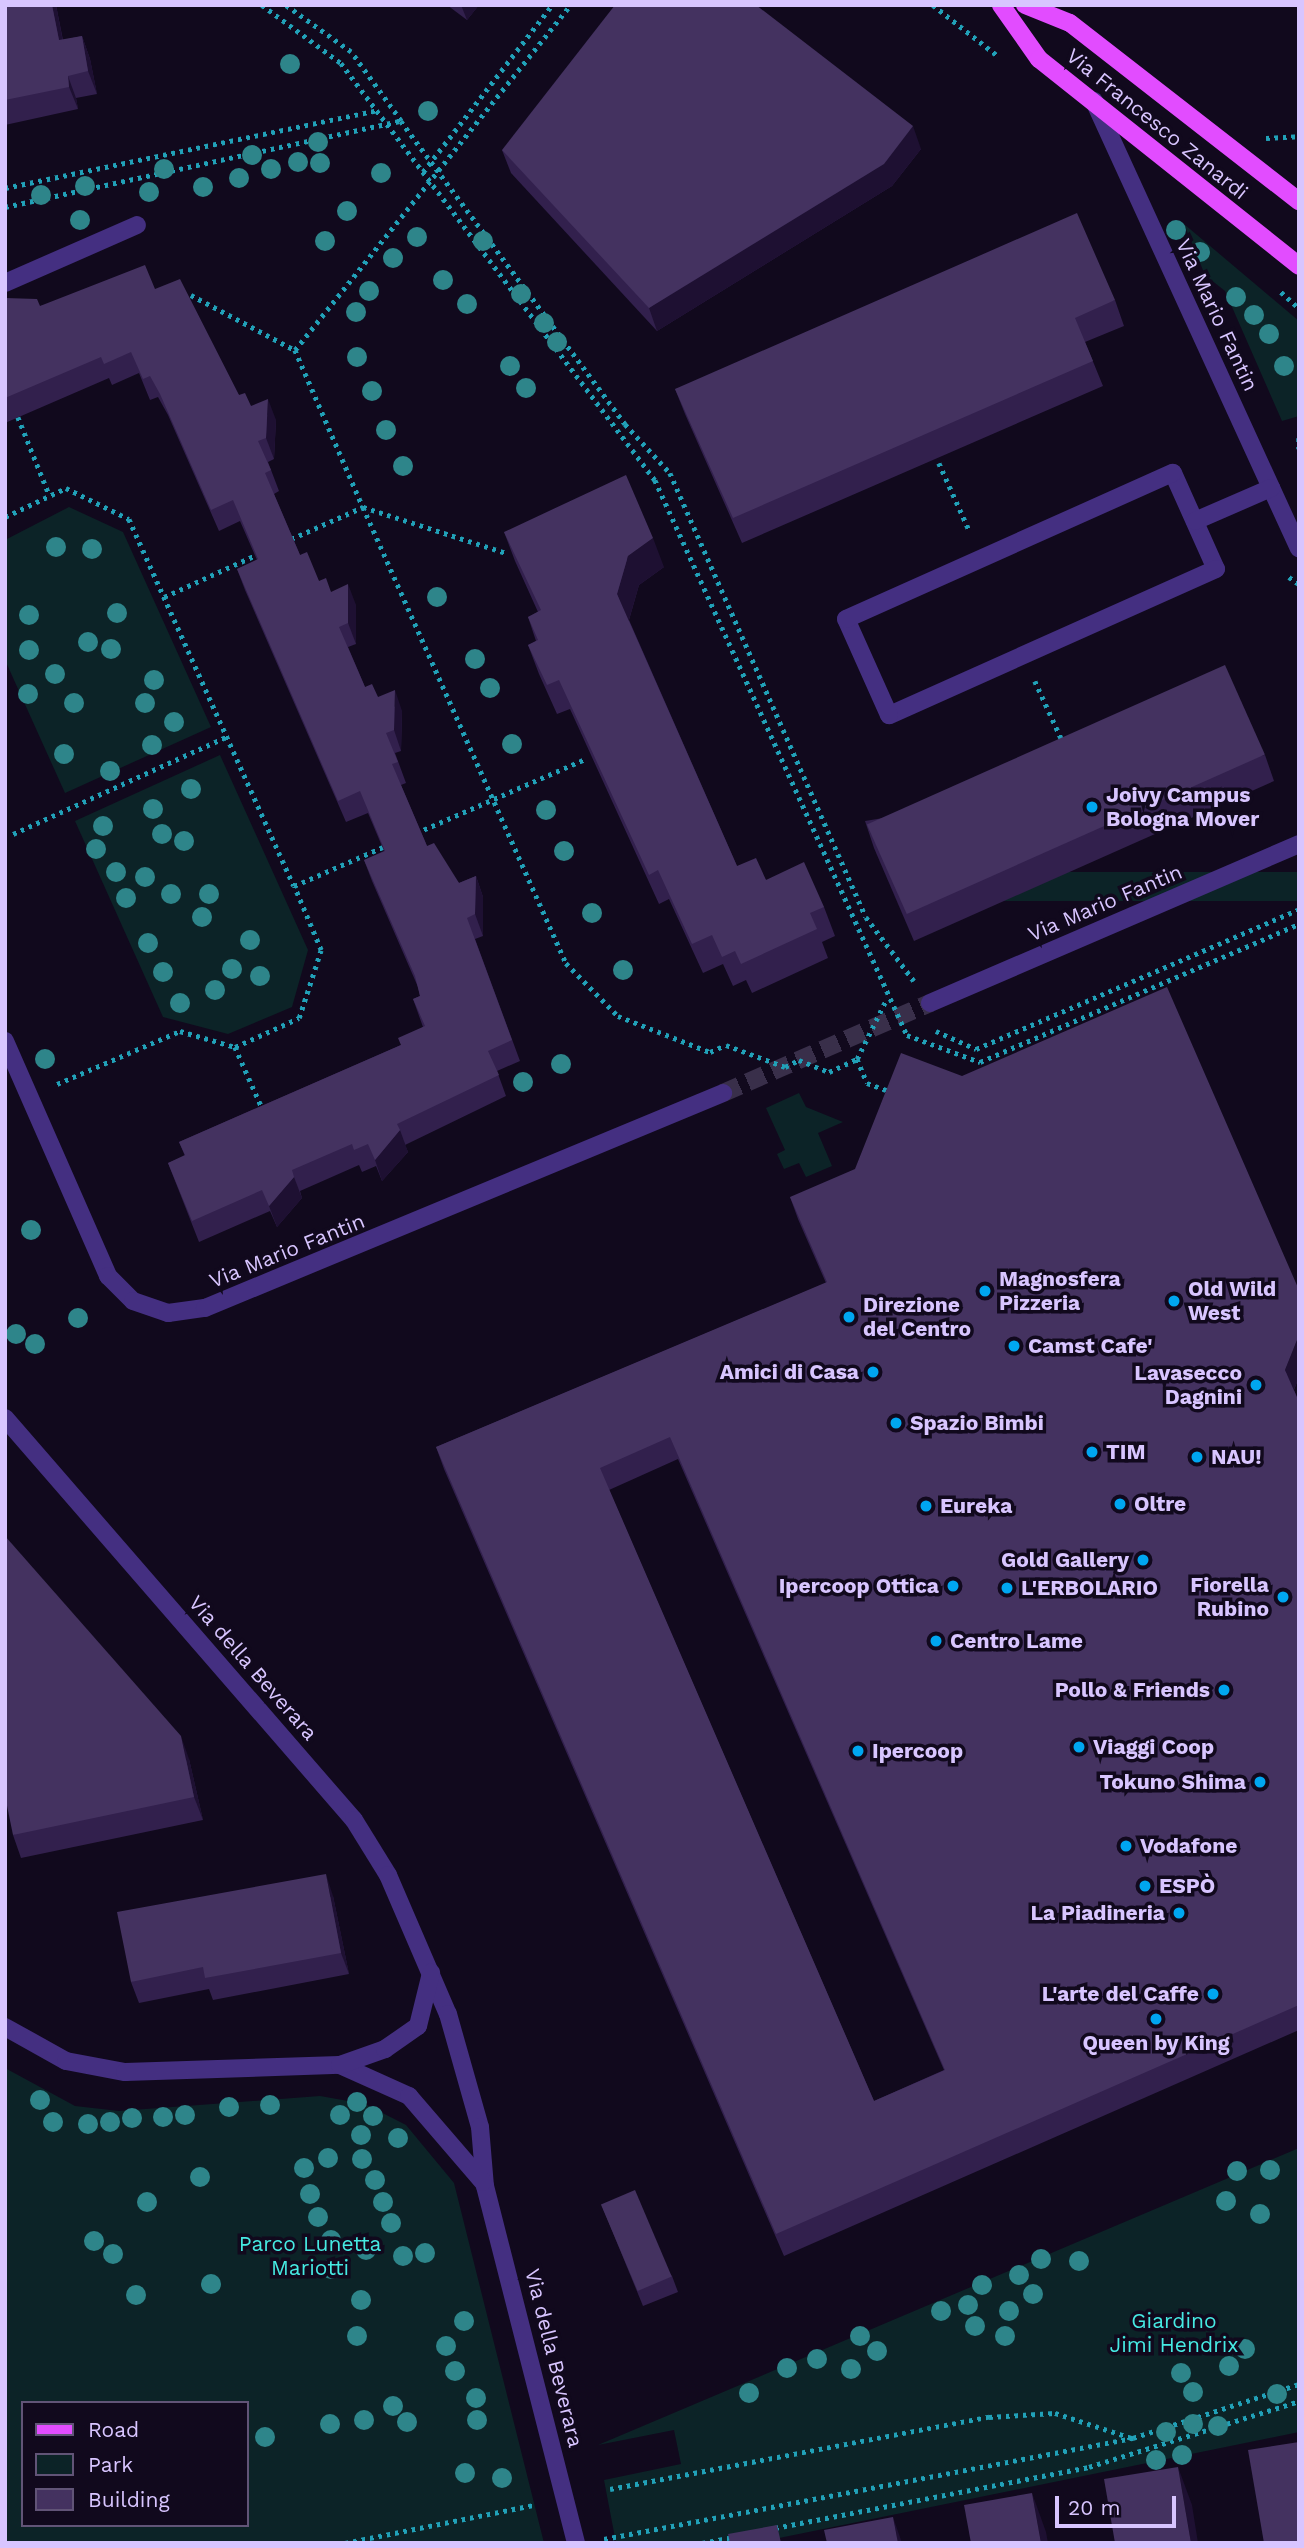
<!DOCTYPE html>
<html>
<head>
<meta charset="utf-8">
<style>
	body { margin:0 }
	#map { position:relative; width:1304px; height:2548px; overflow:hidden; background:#11091d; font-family:"Work Sans",sans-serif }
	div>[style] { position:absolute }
	.green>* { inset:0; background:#0c2327; transform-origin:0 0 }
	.minor-tunnel>* { height:18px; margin-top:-9px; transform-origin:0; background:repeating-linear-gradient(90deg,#392f4a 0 18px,transparent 0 27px) }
	.path>* { height:4.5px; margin-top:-2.25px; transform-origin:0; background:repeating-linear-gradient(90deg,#21a1b8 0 3.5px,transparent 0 8.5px) }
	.minor>* { height:18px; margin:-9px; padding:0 9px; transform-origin:9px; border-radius:9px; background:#442f81 }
	.major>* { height:18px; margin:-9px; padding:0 9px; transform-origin:9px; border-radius:9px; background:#e24cff }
	.trees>* { width:20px; height:20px; margin:-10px; border-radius:50%; background:#2e858a }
	.wall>* { inset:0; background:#32204d }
	.shaded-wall>* { inset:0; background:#1e1032 }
	.building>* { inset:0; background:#443260; transform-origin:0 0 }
	.dots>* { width:19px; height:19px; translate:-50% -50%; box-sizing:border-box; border:4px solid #11091d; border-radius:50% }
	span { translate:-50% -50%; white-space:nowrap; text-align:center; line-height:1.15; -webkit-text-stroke:7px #11091d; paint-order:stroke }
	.street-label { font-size:21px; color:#d8c5ff }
	.poi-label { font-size:21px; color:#d8c5ff; font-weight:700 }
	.left { translate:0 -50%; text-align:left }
	.right { translate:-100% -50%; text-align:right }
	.park-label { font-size:21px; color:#46eae3 }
	.frame { position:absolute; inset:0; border:7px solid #d8c5ff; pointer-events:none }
	.legend { position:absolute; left:21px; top:2401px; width:228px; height:126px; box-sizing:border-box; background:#11091d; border:2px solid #615477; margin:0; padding:9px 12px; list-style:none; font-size:21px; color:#d8c5ff }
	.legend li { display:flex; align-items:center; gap:14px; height:35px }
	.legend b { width:35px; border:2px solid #615477 }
	.scale { position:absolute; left:1055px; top:2496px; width:121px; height:32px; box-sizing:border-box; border:4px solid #d8c5ff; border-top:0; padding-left:9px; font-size:21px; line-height:24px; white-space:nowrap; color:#d8c5ff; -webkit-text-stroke:5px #11091d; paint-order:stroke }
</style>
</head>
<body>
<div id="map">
	<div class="green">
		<i style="clip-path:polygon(1184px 224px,1299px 321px,1299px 416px,1282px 421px,1225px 291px,1205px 275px)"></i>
		<i style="clip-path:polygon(69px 507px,123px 532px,211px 727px,65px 793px,5px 660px,5px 540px)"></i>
		<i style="clip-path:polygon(220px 755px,308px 950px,292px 1007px,228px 1034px,163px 1017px,75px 821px)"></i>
		<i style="left:1299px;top:872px;width:29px;height:385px;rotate:90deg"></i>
		<i style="clip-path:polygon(799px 1093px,806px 1107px,843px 1122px,818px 1133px,832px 1166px,806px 1177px,799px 1163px,784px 1169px,777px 1154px,785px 1150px,766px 1108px)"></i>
		<i style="clip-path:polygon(evenodd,5px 2068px,75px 2106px,119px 2111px,320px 2096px,365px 2104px,406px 2125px,454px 2183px,544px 2543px,5px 2543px,5px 2068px,23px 2403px,247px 2403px,247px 2525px,23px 2525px,23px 2403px)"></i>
		<i style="clip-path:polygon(1299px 2148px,1299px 2432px,755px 2543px,616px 2543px,604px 2480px,681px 2464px,674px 2430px,598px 2445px)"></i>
	</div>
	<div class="minor-tunnel">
		<i style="left:723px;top:1093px;width:226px;rotate:-23.5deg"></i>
	</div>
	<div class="path">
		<i style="left:262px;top:5px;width:98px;rotate:36.3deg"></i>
		<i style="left:341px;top:63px;width:522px;rotate:53.02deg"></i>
		<i style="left:655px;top:480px;width:610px;rotate:65.58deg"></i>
		<i style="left:907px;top:1035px;width:78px;rotate:20.3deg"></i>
		<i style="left:980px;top:1062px;width:348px;rotate:-23.4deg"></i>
		<i style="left:933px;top:5px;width:83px;rotate:38.1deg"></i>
		<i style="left:401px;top:121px;width:377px;rotate:53.5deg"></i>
		<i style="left:625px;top:424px;width:67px;rotate:47.4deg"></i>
		<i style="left:670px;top:473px;width:485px;rotate:66.2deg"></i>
		<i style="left:866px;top:917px;width:80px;rotate:53.1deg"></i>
		<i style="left:1266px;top:138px;width:33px;rotate:-3deg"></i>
		<i style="left:423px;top:172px;width:211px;rotate:-52.3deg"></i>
		<i style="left:5px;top:188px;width:381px;rotate:-11.8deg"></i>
		<i style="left:5px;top:207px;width:405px;rotate:-12.3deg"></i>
		<i style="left:401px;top:121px;width:85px;rotate:-125.9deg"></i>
		<i style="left:351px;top:52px;width:81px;rotate:-144.5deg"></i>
		<i style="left:1281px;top:292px;width:24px;rotate:42deg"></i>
		<i style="left:191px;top:295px;width:118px;rotate:27.9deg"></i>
		<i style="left:295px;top:350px;width:171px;rotate:66.6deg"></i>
		<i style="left:363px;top:507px;width:150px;rotate:17.8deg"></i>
		<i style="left:295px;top:350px;width:441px;rotate:-51.4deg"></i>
		<i style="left:18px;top:417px;width:83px;rotate:68.1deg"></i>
		<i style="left:1299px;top:438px;width:11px;rotate:90deg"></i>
		<i style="left:939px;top:463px;width:76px;rotate:65.8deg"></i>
		<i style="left:5px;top:517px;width:68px;rotate:-25.4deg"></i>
		<i style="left:66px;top:488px;width:70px;rotate:26.2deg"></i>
		<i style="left:129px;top:519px;width:402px;rotate:65.8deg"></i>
		<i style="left:291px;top:539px;width:79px;rotate:-24deg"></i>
		<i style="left:363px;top:507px;width:499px;rotate:66deg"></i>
		<i style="left:566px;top:963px;width:74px;rotate:45.5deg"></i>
		<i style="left:618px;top:1016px;width:99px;rotate:21.4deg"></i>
		<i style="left:710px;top:1052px;width:17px;rotate:-24deg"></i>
		<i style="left:726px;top:1045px;width:63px;rotate:20.4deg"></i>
		<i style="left:785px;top:1067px;width:16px;rotate:-27deg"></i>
		<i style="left:799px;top:1060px;width:32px;rotate:22deg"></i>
		<i style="left:829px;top:1072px;width:31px;rotate:-25deg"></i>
		<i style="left:857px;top:1059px;width:68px;rotate:-63.8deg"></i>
		<i style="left:1289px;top:577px;width:12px;rotate:35deg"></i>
		<i style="left:164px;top:597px;width:106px;rotate:-24.6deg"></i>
		<i style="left:1035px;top:681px;width:65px;rotate:65.4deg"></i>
		<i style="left:416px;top:833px;width:184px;rotate:-23.6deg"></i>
		<i style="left:13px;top:834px;width:234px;rotate:-24.5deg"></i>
		<i style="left:936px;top:1031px;width:44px;rotate:24.2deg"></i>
		<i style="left:976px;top:1049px;width:352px;rotate:-23.4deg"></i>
		<i style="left:235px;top:1047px;width:69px;rotate:66deg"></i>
		<i style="left:857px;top:1059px;width:26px;rotate:67deg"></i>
		<i style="left:867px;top:1083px;width:23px;rotate:20deg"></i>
		<i style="left:57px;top:1084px;width:134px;rotate:-23.3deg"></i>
		<i style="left:180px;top:1031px;width:57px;rotate:16.2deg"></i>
		<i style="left:235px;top:1047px;width:70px;rotate:-24.4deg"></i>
		<i style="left:299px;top:1018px;width:71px;rotate:-72.1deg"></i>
		<i style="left:321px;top:950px;width:69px;rotate:-112.9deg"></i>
		<i style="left:294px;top:886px;width:99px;rotate:-23.7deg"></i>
		<i style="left:610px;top:2489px;width:386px;rotate:-10.8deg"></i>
		<i style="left:989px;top:2417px;width:66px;rotate:-3.5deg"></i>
		<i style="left:1055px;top:2413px;width:81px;rotate:18deg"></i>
		<i style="left:775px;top:2528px;width:320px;rotate:-11deg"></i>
		<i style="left:1089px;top:2467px;width:220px;rotate:-17.4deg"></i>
		<i style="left:604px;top:2539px;width:539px;rotate:-10.81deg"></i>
		<i style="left:1133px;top:2438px;width:175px;rotate:-18deg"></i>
		<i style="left:345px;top:2543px;width:193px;rotate:-11.4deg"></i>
		<i style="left:702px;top:2543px;width:31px;rotate:-11deg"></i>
	</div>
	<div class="minor">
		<i style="left:1094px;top:101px;width:492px;rotate:65.4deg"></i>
		<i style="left:5px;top:283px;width:144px;rotate:-23.7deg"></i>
		<i style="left:1173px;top:473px;width:105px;rotate:65.9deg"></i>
		<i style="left:1216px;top:569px;width:358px;rotate:155.9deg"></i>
		<i style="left:889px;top:715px;width:105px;rotate:-114.1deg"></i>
		<i style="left:846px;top:619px;width:358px;rotate:-24.1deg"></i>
		<i style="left:1195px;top:521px;width:83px;rotate:-23.5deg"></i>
		<i style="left:930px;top:1003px;width:402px;rotate:-23.3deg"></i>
		<i style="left:5px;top:1041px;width:257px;rotate:66.3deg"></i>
		<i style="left:108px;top:1276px;width:35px;rotate:45deg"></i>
		<i style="left:133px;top:1301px;width:37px;rotate:19deg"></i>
		<i style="left:168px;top:1313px;width:37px;rotate:-8deg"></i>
		<i style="left:205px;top:1308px;width:561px;rotate:-22.54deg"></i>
		<i style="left:5px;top:1418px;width:532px;rotate:49.04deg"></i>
		<i style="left:354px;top:1820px;width:65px;rotate:58.3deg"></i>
		<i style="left:388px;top:1875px;width:151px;rotate:66.7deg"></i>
		<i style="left:448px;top:2014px;width:117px;rotate:74.2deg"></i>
		<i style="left:480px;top:2127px;width:59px;rotate:85.2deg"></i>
		<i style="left:485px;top:2186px;width:368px;rotate:75.7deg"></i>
		<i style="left:5px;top:2027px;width:70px;rotate:29.1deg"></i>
		<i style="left:66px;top:2061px;width:60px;rotate:10.6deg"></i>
		<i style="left:125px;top:2072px;width:215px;rotate:-1.9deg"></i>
		<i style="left:340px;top:2065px;width:76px;rotate:24.2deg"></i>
		<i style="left:409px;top:2096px;width:113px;rotate:49.3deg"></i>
		<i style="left:340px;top:2065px;width:48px;rotate:-19.6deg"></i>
		<i style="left:385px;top:2049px;width:40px;rotate:-34.9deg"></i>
		<i style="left:418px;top:2026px;width:55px;rotate:-76.2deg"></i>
	</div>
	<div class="major">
		<i style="left:1001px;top:5px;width:66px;rotate:54.9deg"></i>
		<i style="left:1039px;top:59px;width:332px;rotate:38.5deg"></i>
		<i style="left:1025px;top:5px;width:48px;rotate:21.8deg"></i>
		<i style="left:1070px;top:23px;width:290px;rotate:37.9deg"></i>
	</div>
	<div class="trees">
		<i style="left:290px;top:64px"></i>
		<i style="left:428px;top:111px"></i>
		<i style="left:318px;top:142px"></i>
		<i style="left:252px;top:155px"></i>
		<i style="left:298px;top:162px"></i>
		<i style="left:320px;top:163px"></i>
		<i style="left:164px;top:169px"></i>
		<i style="left:271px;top:169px"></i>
		<i style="left:381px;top:173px"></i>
		<i style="left:239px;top:178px"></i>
		<i style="left:85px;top:186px"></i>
		<i style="left:203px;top:187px"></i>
		<i style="left:149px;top:192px"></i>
		<i style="left:41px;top:195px"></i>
		<i style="left:347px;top:211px"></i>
		<i style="left:80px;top:220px"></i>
		<i style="left:1176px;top:230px"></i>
		<i style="left:417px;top:237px"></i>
		<i style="left:325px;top:241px"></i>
		<i style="left:483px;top:241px"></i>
		<i style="left:1200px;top:252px"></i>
		<i style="left:393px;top:258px"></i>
		<i style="left:443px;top:280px"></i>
		<i style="left:369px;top:291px"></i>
		<i style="left:521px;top:294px"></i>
		<i style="left:1236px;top:297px"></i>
		<i style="left:467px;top:304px"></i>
		<i style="left:356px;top:312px"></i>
		<i style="left:1254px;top:315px"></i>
		<i style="left:544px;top:323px"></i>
		<i style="left:1269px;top:334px"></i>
		<i style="left:557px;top:342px"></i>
		<i style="left:357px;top:357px"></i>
		<i style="left:510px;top:366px"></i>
		<i style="left:1284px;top:366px"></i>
		<i style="left:526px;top:388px"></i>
		<i style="left:372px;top:391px"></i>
		<i style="left:386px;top:430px"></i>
		<i style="left:403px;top:466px"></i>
		<i style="left:56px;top:547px"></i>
		<i style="left:92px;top:549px"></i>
		<i style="left:437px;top:597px"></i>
		<i style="left:117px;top:613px"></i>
		<i style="left:29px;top:615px"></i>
		<i style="left:88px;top:642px"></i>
		<i style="left:111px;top:649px"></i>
		<i style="left:29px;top:650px"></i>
		<i style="left:475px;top:659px"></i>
		<i style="left:55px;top:674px"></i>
		<i style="left:154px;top:680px"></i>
		<i style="left:490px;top:688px"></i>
		<i style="left:28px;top:694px"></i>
		<i style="left:74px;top:703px"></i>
		<i style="left:145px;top:703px"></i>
		<i style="left:174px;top:722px"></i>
		<i style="left:512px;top:744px"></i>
		<i style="left:152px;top:745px"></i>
		<i style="left:64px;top:754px"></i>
		<i style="left:110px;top:771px"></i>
		<i style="left:191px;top:789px"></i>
		<i style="left:153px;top:809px"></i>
		<i style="left:546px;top:810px"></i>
		<i style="left:103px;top:826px"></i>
		<i style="left:162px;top:834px"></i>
		<i style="left:184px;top:841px"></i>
		<i style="left:96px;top:849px"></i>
		<i style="left:564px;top:851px"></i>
		<i style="left:116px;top:872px"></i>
		<i style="left:145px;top:877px"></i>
		<i style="left:171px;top:894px"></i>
		<i style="left:209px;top:894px"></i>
		<i style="left:126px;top:898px"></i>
		<i style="left:592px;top:913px"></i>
		<i style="left:202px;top:917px"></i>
		<i style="left:250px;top:940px"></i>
		<i style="left:148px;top:943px"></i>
		<i style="left:232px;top:969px"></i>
		<i style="left:623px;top:970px"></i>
		<i style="left:163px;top:972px"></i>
		<i style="left:260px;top:976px"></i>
		<i style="left:215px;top:990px"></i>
		<i style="left:180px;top:1003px"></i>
		<i style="left:45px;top:1059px"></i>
		<i style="left:561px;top:1064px"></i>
		<i style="left:523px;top:1082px"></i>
		<i style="left:31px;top:1230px"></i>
		<i style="left:78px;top:1318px"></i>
		<i style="left:16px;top:1334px"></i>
		<i style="left:35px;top:1344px"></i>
		<i style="left:40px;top:2100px"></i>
		<i style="left:357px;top:2102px"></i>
		<i style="left:270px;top:2105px"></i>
		<i style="left:229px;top:2107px"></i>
		<i style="left:185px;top:2115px"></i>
		<i style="left:340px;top:2115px"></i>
		<i style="left:373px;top:2116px"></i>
		<i style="left:163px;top:2117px"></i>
		<i style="left:132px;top:2118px"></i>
		<i style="left:53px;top:2122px"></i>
		<i style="left:110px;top:2122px"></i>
		<i style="left:88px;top:2124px"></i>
		<i style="left:361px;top:2135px"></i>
		<i style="left:398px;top:2138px"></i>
		<i style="left:328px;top:2158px"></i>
		<i style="left:362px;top:2159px"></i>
		<i style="left:304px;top:2168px"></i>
		<i style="left:1270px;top:2170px"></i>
		<i style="left:1237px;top:2171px"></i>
		<i style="left:200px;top:2177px"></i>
		<i style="left:375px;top:2180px"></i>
		<i style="left:310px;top:2194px"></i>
		<i style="left:1226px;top:2201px"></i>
		<i style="left:147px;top:2202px"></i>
		<i style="left:383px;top:2202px"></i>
		<i style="left:1260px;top:2214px"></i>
		<i style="left:318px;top:2217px"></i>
		<i style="left:391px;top:2223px"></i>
		<i style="left:331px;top:2240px"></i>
		<i style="left:94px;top:2241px"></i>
		<i style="left:366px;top:2250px"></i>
		<i style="left:425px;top:2253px"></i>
		<i style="left:113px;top:2254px"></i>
		<i style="left:403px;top:2256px"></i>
		<i style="left:1041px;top:2259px"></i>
		<i style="left:1079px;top:2261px"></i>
		<i style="left:331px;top:2269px"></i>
		<i style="left:1019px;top:2275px"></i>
		<i style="left:211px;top:2284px"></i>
		<i style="left:982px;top:2285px"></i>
		<i style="left:1033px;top:2294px"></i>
		<i style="left:136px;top:2295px"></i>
		<i style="left:361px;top:2300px"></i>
		<i style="left:968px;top:2305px"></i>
		<i style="left:941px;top:2311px"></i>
		<i style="left:1009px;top:2311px"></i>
		<i style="left:464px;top:2321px"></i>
		<i style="left:975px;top:2326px"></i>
		<i style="left:357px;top:2336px"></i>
		<i style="left:860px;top:2336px"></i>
		<i style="left:1005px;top:2336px"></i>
		<i style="left:446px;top:2346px"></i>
		<i style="left:1245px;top:2349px"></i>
		<i style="left:877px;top:2351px"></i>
		<i style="left:817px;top:2359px"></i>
		<i style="left:1229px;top:2366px"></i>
		<i style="left:787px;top:2368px"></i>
		<i style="left:851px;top:2369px"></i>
		<i style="left:455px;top:2371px"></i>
		<i style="left:1181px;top:2373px"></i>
		<i style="left:1193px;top:2392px"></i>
		<i style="left:749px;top:2393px"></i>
		<i style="left:1277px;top:2394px"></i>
		<i style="left:476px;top:2398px"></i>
		<i style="left:393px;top:2406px"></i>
		<i style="left:364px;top:2420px"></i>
		<i style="left:477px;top:2420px"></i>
		<i style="left:407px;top:2422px"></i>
		<i style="left:330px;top:2424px"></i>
		<i style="left:1193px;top:2424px"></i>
		<i style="left:1218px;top:2426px"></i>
		<i style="left:1166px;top:2432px"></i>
		<i style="left:265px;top:2437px"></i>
		<i style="left:1182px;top:2455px"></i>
		<i style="left:1156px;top:2460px"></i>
		<i style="left:465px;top:2473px"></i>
		<i style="left:502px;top:2478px"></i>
	</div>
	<div class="wall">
		<i style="clip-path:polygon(5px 5px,56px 5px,63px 40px,82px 36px,90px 59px,97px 94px,76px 98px,78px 109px,5px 125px)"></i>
		<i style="clip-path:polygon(447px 5px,479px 5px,467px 20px)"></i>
		<i style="clip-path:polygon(921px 149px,892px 186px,657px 331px,511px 173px,502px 150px)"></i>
		<i style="clip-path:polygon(155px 289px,239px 395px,251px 406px,276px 420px,274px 459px,268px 462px,279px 491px,274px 494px,300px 555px,319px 581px,331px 592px,356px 605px,356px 644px,348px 647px,365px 687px,378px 697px,402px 711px,401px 751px,395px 753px,406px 783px,401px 785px,427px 846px,459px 883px,476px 876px,483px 897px,483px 936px,475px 939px,520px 1061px,497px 1071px,506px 1096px,405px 1145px,408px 1152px,382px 1181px,376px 1166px,362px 1172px,359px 1165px,300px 1191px,302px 1198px,277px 1227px,270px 1211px,199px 1242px,168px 1163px,185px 1156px,179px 1142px,401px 1045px,423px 1027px,413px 999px,420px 996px,418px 987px,372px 881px,364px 860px,384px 851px,368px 813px,346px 822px,245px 590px,237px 569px,257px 560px,240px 521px,219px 531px,168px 415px,158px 397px,150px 400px,139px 373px,112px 385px,109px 378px,5px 423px,5px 298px,40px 306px)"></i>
		<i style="clip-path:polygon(1115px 300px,1124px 326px,1085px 342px,1103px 386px,742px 543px,685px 414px,675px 389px)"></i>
		<i style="clip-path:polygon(504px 532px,664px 567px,639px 585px,629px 620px,737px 866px,824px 907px,835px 936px,822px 942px,828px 958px,752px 993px,746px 980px,733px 986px,723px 964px,703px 973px,669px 899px,659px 904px,570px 709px,557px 714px,539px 674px,528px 645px,536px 641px,528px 617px,538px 612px,515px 561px)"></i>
		<i style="clip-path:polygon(1265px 755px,1274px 781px,914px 941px,874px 848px,865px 821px)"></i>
		<i style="clip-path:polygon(evenodd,790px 1197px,1299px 1377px,1294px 1390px,1299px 1402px,1299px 2030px,784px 2256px,444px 1469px,436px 1447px,826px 1283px,798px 1219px,790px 1197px,678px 1459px,944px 2070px,874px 2101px,609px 1490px,678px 1459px)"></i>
		<i style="clip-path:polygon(189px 1759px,203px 1820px,21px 1858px,13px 1835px)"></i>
		<i style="clip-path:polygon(333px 1896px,349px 1974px,213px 2000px,209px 1989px,139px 2003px,131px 1982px)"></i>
		<i style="clip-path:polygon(602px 2206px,672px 2276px,678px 2292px,643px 2306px)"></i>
	</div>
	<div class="shaded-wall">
		<i style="clip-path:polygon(52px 5px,56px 5px,67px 63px,59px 40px)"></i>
		<i style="clip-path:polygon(461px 5px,479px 5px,467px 20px)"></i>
		<i style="clip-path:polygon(82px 36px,90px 59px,97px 94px,88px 71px)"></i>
		<i style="clip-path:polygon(68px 76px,76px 98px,78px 109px,69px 87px)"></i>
		<i style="clip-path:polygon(913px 126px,921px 149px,892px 186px,657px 331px,649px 308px)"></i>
		<i style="clip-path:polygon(268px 399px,276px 420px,274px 459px,266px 438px)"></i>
		<i style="clip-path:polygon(653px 538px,664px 567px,639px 585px,628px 623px,617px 594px,628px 556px)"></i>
		<i style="clip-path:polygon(348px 584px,356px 605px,356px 644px,348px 623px)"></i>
		<i style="clip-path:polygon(395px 690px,402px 711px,401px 751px,394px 730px)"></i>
		<i style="clip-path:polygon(476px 876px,483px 897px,483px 936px,475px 914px)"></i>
		<i style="clip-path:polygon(400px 1130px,408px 1152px,382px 1181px,375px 1160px)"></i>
		<i style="clip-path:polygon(294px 1177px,302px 1198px,277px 1227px,269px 1206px)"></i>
		<i style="clip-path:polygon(1299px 1335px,1299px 1377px,1293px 1392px,1285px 1370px)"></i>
		<i style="clip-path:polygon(181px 1736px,189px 1759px,203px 1820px,194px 1797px)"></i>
		<i style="clip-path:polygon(326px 1874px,333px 1896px,349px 1974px,341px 1953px)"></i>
		<i style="clip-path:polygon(1178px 2467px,1192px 2505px,1198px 2543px,1191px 2543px)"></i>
		<i style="clip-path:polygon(1032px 2493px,1046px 2532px,1048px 2543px,1041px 2543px)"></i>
		<i style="clip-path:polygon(893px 2517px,902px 2543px,898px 2543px)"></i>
	</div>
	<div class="building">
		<i style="clip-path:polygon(5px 5px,52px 5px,59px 40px,82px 36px,88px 71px,68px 76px,69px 87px,5px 100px)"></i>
		<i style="clip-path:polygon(615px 5px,756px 5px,913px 126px,884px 164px,649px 308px,502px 150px)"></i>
		<i style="clip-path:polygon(1077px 213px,1115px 300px,1075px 318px,1093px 361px,733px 518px,675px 389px)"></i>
		<i style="clip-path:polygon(145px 265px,155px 289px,180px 279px,239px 395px,245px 393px,251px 406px,268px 399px,266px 438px,258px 441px,271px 470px,265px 473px,300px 555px,307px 552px,319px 581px,326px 578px,331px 592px,348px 584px,348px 623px,339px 627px,365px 687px,372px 684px,378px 697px,395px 690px,394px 730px,386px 733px,398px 762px,392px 764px,427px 846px,434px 843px,459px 883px,476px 876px,475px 914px,467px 918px,512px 1040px,488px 1051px,499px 1075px,397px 1124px,400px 1130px,375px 1160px,368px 1144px,354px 1150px,352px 1144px,292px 1170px,294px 1177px,269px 1206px,262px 1190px,192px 1221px,168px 1163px,185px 1155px,179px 1142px,401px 1045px,398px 1038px,425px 1026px,413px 999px,420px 996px,415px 976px,364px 860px,385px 851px,360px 791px,338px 801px,237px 569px,258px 559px,233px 500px,211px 510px,160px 394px,150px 376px,143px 379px,131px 352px,104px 364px,101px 357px,5px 398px,5px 298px,37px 299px,40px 306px)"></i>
		<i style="clip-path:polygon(626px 475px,653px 538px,628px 556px,617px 594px,737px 866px,756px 858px,766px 880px,804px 862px,824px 907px,810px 913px,817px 929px,741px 964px,735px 951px,722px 957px,712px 935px,692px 944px,658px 870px,649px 875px,559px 680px,547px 685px,528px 645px,538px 640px,528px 617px,541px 610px,504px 532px)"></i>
		<i style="left:1225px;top:665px;width:98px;height:392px;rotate:66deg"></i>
		<i style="clip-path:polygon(evenodd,1167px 987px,1299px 1290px,1299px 1335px,1285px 1370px,1299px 1402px,1299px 2005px,776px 2234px,436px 1447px,827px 1282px,790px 1197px,855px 1169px,901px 1053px,962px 1076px,1167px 987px,670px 1437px,945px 2070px,874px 2101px,600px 1468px,670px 1437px)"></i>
		<i style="clip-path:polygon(5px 1536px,181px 1736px,194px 1797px,13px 1835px,5px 1796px)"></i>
		<i style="clip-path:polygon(326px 1874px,341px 1953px,205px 1978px,203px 1967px,131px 1982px,117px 1912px)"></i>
		<i style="left:635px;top:2190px;width:94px;height:37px;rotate:67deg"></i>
		<i style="clip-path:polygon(1299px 2442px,1299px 2543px,1264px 2543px,1248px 2450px)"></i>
		<i style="clip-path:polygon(1178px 2467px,1191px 2543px,1115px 2543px,1104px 2479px)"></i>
		<i style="clip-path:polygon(1032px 2493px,1041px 2543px,971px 2543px,964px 2505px)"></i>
		<i style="clip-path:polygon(893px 2517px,898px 2543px,827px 2543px,824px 2530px)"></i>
		<i style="clip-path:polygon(777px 2525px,781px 2543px,730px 2543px,728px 2534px)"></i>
	</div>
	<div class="dots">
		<i style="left:1092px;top:807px;background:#00a6f0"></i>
		<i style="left:985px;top:1291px;background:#00a6f0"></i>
		<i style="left:1174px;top:1301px;background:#00a6f0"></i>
		<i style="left:849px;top:1317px;background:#00a6f0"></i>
		<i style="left:1014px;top:1346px;background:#00a6f0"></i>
		<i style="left:873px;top:1372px;background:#00a6f0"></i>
		<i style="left:1256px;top:1385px;background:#00a6f0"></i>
		<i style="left:896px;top:1423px;background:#00a6f0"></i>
		<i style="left:1092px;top:1452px;background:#00a6f0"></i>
		<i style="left:1197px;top:1457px;background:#00a6f0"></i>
		<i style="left:1120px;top:1504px;background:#00a6f0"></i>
		<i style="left:926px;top:1506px;background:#00a6f0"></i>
		<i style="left:1143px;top:1560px;background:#00a6f0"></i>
		<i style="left:953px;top:1586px;background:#00a6f0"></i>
		<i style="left:1007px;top:1588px;background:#00a6f0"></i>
		<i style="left:1283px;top:1597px;background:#00a6f0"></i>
		<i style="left:936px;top:1641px;background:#00a6f0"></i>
		<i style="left:1224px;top:1690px;background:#00a6f0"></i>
		<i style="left:1079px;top:1747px;background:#00a6f0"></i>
		<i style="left:858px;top:1751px;background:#00a6f0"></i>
		<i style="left:1260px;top:1782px;background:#00a6f0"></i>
		<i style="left:1126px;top:1846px;background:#00a6f0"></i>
		<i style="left:1145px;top:1886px;background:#00a6f0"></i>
		<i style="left:1179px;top:1913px;background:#00a6f0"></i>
		<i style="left:1213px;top:1994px;background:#00a6f0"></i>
		<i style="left:1156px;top:2019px;background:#00a6f0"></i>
	</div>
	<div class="street-label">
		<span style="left:1157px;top:124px;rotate:39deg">Via Francesco Zanardi</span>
		<span style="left:1217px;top:315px;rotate:65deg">Via Mario Fantin</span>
		<span style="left:1105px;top:903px;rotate:-23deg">Via Mario Fantin</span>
		<span style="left:287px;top:1251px;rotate:-22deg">Via Mario Fantin</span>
		<span style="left:253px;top:1668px;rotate:49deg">Via della Beverara</span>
		<span style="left:554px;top:2358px;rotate:76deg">Via della Beverara</span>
	</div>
	<div class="poi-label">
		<span class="left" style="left:1106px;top:807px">Joivy Campus<br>Bologna Mover</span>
		<span class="left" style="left:999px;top:1291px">Magnosfera<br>Pizzeria</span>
		<span class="left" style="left:1188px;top:1301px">Old Wild<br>West</span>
		<span class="left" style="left:863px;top:1317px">Direzione<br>del Centro</span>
		<span class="left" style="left:1028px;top:1346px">Camst Cafe'</span>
		<span class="right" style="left:859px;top:1372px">Amici di Casa</span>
		<span class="right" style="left:1242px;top:1385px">Lavasecco<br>Dagnini</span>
		<span class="left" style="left:910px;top:1423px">Spazio Bimbi</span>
		<span class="left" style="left:1106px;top:1452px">TIM</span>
		<span class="left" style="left:1211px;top:1457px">NAU!</span>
		<span class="left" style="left:1134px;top:1504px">Oltre</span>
		<span class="left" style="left:940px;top:1506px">Eureka</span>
		<span class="right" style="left:1129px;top:1560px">Gold Gallery</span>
		<span class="right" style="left:1269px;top:1597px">Fiorella<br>Rubino</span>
		<span class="right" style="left:939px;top:1586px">Ipercoop Ottica</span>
		<span class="left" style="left:1021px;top:1588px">L'ERBOLARIO</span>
		<span class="left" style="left:950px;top:1641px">Centro Lame</span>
		<span class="right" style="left:1210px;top:1690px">Pollo &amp; Friends</span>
		<span class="left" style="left:1093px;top:1747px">Viaggi Coop</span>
		<span class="left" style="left:872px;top:1751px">Ipercoop</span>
		<span class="right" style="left:1246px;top:1782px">Tokuno Shima</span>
		<span class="left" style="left:1140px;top:1846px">Vodafone</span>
		<span class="left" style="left:1159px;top:1886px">ESPÒ</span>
		<span class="right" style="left:1165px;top:1913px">La Piadineria</span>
		<span class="right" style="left:1199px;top:1994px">L'arte del Caffe</span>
		<span style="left:1156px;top:2043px">Queen by King</span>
	</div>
	<div class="park-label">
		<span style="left:310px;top:2256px">Parco Lunetta<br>Mariotti</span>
		<span style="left:1174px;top:2333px">Giardino<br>Jimi Hendrix</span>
	</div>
	<div class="frame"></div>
	<ul class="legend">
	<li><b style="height:9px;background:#e24cff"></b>Road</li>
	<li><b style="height:19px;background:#0c2327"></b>Park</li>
	<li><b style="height:19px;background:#443260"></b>Building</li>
	</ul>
	<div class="scale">20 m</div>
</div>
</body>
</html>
